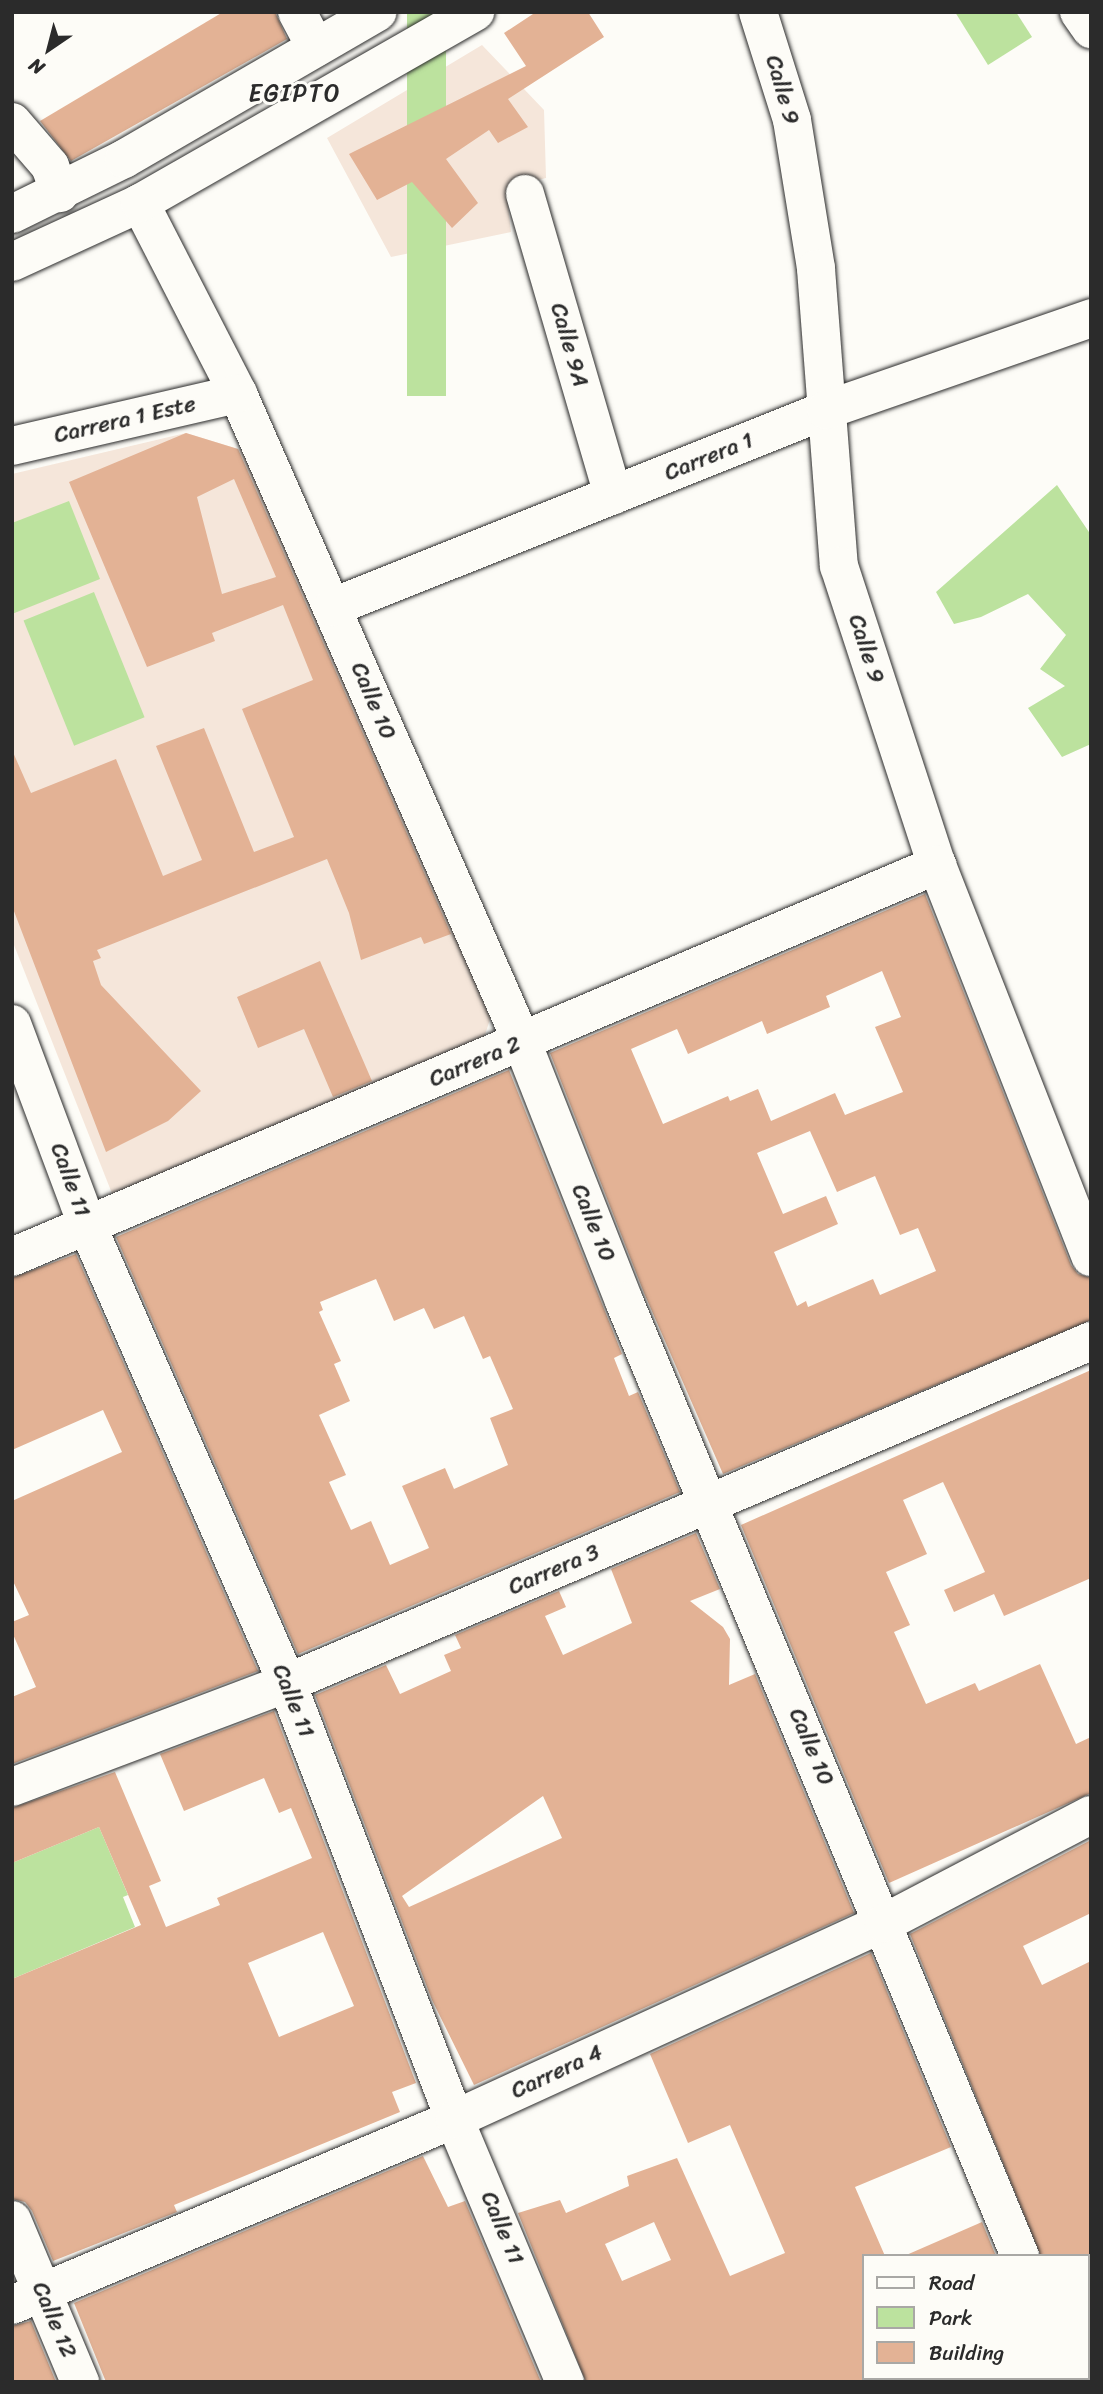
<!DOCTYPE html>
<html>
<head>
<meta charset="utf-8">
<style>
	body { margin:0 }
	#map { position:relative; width:1103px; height:2394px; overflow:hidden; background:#fdfcf7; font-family:Sriracha,sans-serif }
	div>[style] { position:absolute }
	.built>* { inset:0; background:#f5e6da }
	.green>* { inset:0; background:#bce29e; transform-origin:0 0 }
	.building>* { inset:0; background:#e3b295 }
	.roads { filter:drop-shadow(0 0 2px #2b2b2b) drop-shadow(0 0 2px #2b2b2b) }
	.minor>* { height:38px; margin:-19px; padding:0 19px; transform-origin:19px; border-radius:19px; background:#fdfcf7 }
	.major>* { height:38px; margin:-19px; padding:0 19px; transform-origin:19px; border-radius:19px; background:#fdfcf7 }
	span { translate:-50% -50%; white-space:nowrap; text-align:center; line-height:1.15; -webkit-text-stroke:6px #fdfcf7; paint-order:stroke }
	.street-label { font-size:23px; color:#2b2b2b }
	.neighbourhood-label { font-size:24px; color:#2b2b2b; letter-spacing:2px }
	.frame { position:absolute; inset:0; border:14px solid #2b2b2b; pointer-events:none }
	.legend { position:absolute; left:862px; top:2254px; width:228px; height:126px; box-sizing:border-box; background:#fdfcf7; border:2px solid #a9a8a5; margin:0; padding:9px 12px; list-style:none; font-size:21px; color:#2b2b2b }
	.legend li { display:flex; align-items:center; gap:14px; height:35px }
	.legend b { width:35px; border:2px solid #a9a8a5 }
	.north { position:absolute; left:14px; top:14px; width:70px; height:70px; -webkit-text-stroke:5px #fdfcf7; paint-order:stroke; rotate:215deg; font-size:19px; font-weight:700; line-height:28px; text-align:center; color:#2b2b2b }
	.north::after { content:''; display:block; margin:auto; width:24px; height:32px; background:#2b2b2b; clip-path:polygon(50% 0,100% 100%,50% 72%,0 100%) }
</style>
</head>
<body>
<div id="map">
	<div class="built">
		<i style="clip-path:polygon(482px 45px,544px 110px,546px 178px,506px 188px,511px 232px,391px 257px,327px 138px)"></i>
		<i style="clip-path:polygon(186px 433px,261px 456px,492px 1013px,483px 1041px,113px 1196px,12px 940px,12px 474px)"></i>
	</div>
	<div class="green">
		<i style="left:407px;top:12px;width:39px;height:384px"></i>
		<i style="clip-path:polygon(955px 12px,1016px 12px,1032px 37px,988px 65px)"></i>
		<i style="clip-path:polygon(1057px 485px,1091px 535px,1091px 744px,1062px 757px,1028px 708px,1065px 686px,1040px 669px,1066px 635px,1028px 594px,981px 617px,954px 624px,936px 592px)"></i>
		<i style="clip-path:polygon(69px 501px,100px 579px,12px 614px,12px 523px)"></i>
		<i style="left:94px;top:592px;width:135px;height:76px;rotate:68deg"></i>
		<i style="clip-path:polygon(99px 1827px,128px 1895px,123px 1897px,135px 1927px,12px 1979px,12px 1863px)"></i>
	</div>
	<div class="building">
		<i style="clip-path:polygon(223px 12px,275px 12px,287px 39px,71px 161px,40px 121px)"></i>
		<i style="clip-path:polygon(536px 12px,588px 12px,604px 37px,508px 99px,528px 127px,498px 143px,489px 130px,446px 159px,478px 203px,452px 228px,412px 182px,377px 200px,349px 154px,526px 66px,504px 33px)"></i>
		<i style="clip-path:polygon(evenodd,186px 433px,238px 449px,451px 934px,424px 944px,421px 937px,361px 960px,349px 913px,327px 859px,97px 950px,101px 958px,93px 961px,101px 985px,201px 1091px,168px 1121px,106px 1152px,12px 906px,12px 750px,31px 793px,116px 759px,163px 876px,202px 860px,156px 746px,204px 728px,254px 852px,294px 837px,242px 709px,313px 680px,283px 605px,212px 633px,215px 641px,147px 667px,69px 482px,186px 433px,234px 479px,276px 577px,222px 594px,197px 497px,234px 479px)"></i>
		<i style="clip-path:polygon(evenodd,925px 894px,1071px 1265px,1078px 1274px,1091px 1278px,1091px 1320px,723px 1474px,644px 1293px,550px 1053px,925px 894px,882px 971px,901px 1017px,875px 1027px,903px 1092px,845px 1115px,835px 1093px,771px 1121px,758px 1089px,730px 1101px,728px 1096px,663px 1124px,631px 1049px,677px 1029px,688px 1054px,762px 1021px,767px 1034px,830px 1007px,826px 996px,882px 971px,925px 894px,810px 1131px,837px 1192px,875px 1176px,900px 1235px,918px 1228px,936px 1271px,880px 1295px,873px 1279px,808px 1307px,806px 1301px,797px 1306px,774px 1252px,838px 1224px,826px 1196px,783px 1214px,757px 1153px,810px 1131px)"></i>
		<i style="clip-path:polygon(320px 961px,372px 1081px,333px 1097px,304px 1029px,258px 1048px,237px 997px)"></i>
		<i style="clip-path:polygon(evenodd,509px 1070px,622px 1354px,614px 1358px,629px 1396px,638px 1392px,680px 1492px,298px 1654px,116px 1237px,509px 1070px,376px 1279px,394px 1321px,424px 1308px,434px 1329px,464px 1316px,483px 1359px,490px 1356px,513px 1409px,490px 1418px,508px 1465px,454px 1489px,445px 1468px,402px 1486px,429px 1548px,390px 1565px,371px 1521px,351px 1530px,329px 1482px,346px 1475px,319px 1415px,350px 1401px,334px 1364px,341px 1361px,319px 1312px,323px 1310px,320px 1302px,376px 1279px)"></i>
		<i style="clip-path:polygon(76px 1254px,258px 1671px,12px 1764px,12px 1697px,36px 1687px,12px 1632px,12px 1622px,29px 1615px,12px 1579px,12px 1501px,122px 1452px,103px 1410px,12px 1450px,12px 1278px)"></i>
		<i style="clip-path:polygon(1091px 1370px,1091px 1578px,1004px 1616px,994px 1594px,954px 1612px,944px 1590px,985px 1572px,943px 1482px,903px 1500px,927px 1554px,886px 1572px,910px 1625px,894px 1632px,926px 1704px,975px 1683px,979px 1691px,1040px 1664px,1076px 1744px,1091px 1737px,1091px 1793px,889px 1883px,741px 1525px)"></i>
		<i style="clip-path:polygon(evenodd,696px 1533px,720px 1589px,690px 1601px,723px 1627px,730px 1639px,729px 1685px,755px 1674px,854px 1913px,474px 2085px,432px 2000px,315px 1695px,386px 1665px,400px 1694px,451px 1671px,444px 1655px,461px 1648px,455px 1635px,559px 1591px,566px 1607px,545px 1616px,563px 1655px,632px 1623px,611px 1569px,696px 1533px,543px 1796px,562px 1838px,409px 1907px,402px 1896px,543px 1796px)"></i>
		<i style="clip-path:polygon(evenodd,274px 1711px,416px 2083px,392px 2092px,400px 2112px,174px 2205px,177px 2212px,53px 2261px,32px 2211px,25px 2202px,12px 2199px,12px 1979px,141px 1925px,99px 1827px,12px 1863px,12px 1808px,115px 1772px,161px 1881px,149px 1886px,166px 1927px,220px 1905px,217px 1898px,312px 1858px,291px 1808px,279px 1813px,264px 1778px,184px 1811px,160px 1754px,274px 1711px,323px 1932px,354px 2006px,279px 2037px,248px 1963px,323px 1932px)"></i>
		<i style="clip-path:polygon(1091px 1840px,1091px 1913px,1023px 1946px,1042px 1985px,1091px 1961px,1091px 2256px,1041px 2256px,910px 1934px)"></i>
		<i style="clip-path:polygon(evenodd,871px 1953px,951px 2147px,855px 2187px,885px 2256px,863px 2256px,863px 2382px,586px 2382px,518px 2213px,560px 2200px,566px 2213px,629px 2186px,627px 2176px,677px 2158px,730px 2276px,785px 2253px,730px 2125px,688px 2143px,650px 2054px,871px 1953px,654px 2222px,671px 2260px,622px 2281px,605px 2244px,654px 2222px)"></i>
		<i style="clip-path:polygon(423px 2156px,448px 2207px,465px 2201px,541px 2382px,106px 2382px,74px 2303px)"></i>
		<i style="clip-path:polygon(982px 2222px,996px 2256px,904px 2256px)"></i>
		<i style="clip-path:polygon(31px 2321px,56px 2382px,12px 2382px,12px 2326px)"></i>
	</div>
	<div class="roads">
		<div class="minor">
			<i style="left:297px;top:12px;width:40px;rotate:62deg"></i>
			<i style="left:758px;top:12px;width:113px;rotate:72.5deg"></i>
			<i style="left:792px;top:120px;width:151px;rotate:80.8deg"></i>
			<i style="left:816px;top:269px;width:298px;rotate:85.6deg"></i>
			<i style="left:839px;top:566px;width:315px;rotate:71.9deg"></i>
			<i style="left:937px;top:865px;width:421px;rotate:68.6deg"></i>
			<i style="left:1079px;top:12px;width:21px;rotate:55deg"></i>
			<i style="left:12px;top:122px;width:58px;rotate:49.2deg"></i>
			<i style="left:50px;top:166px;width:29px;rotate:70deg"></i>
			<i style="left:525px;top:194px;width:314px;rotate:73.7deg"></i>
			<i style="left:140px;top:203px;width:215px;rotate:62.8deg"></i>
			<i style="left:238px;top:394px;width:708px;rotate:66.33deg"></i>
			<i style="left:522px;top:1042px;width:278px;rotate:68.5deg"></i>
			<i style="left:624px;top:1301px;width:1034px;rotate:67.48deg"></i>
			<i style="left:12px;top:446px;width:232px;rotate:-13deg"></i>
			<i style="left:333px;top:607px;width:531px;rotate:-21.78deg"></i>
			<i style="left:826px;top:410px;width:281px;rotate:-19.1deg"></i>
			<i style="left:12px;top:1024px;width:215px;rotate:69.5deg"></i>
			<i style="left:87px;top:1225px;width:500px;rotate:66.4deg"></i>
			<i style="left:287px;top:1683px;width:477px;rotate:69deg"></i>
			<i style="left:458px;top:2128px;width:276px;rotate:67.2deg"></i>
			<i style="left:12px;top:1257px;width:1005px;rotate:-22.97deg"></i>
			<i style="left:12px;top:1787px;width:294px;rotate:-20.7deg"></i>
			<i style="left:287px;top:1683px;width:874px;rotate:-23.04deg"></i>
			<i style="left:12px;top:2220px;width:176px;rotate:67.2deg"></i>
			<i style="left:12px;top:2305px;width:480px;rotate:-22.8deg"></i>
			<i style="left:455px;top:2119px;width:472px;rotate:-24.6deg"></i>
			<i style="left:884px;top:1923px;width:233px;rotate:-27.6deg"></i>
			<i style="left:1087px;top:2327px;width:4px;rotate:-27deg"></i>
			<i style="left:1071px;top:2378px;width:4px;rotate:63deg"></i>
			<i style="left:963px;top:2382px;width:9px;rotate:-27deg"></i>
		</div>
		<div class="major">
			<i style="left:12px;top:214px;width:125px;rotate:-26.2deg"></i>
			<i style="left:124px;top:159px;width:293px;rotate:-30.1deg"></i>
			<i style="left:12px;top:262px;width:141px;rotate:-24.7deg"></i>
			<i style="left:140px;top:203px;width:386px;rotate:-29.7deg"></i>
		</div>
	</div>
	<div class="street-label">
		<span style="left:782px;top:90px;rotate:74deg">Calle 9</span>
		<span style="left:569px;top:345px;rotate:74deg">Calle 9A</span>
		<span style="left:125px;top:420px;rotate:-13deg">Carrera 1 Este</span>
		<span style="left:709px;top:457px;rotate:-22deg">Carrera 1</span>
		<span style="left:866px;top:649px;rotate:72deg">Calle 9</span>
		<span style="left:373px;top:701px;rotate:67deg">Calle 10</span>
		<span style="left:475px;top:1062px;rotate:-23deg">Carrera 2</span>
		<span style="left:70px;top:1180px;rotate:70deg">Calle 11</span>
		<span style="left:593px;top:1223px;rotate:68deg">Calle 10</span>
		<span style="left:554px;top:1570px;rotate:-23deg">Carrera 3</span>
		<span style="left:293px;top:1701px;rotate:68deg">Calle 11</span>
		<span style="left:811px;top:1747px;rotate:67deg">Calle 10</span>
		<span style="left:557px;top:2072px;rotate:-25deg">Carrera 4</span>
		<span style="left:502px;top:2228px;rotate:67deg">Calle 11</span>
		<span style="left:54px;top:2320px;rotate:67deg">Calle 12</span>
	</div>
	<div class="neighbourhood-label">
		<span style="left:295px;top:94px">EGIPTO</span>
	</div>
	<div class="frame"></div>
	<ul class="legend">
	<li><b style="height:9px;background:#fdfcf7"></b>Road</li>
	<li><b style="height:19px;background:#bce29e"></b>Park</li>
	<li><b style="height:19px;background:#e3b295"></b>Building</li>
	</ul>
	<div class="north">N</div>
</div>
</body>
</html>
